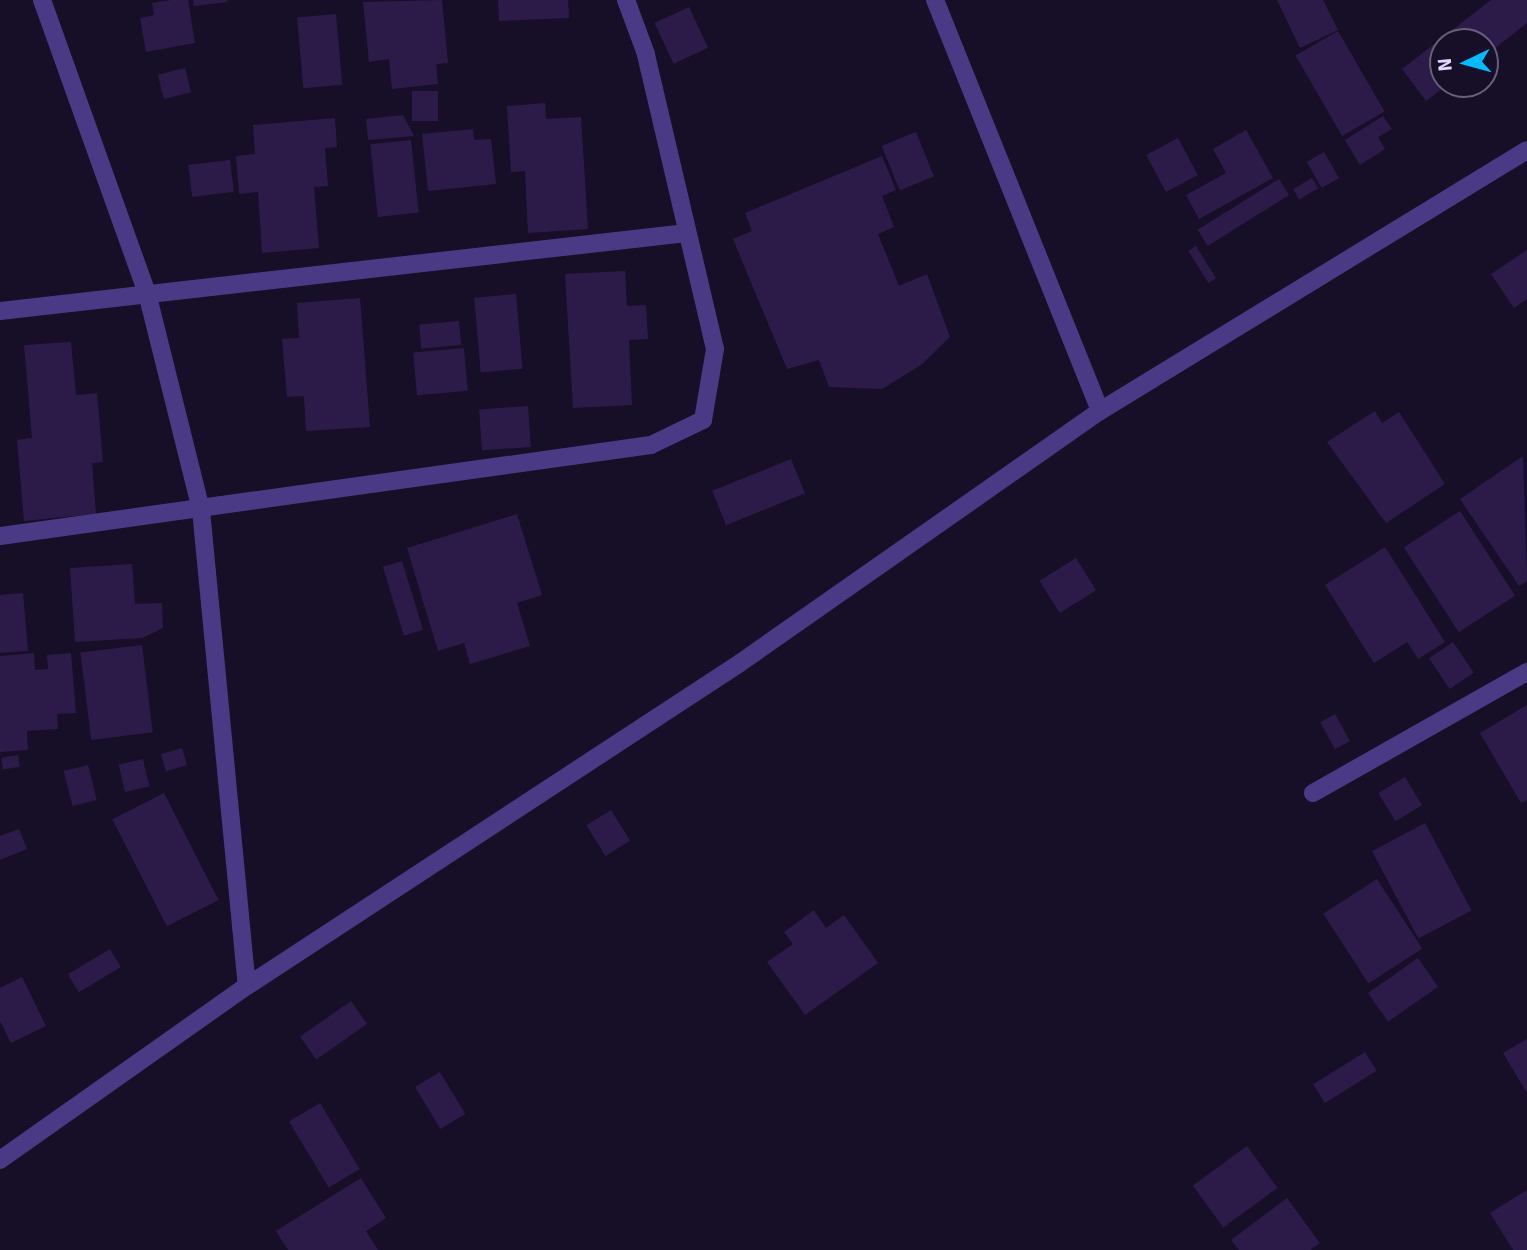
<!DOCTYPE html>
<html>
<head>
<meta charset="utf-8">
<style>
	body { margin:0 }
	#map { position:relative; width:1527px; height:1250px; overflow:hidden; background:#170f27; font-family:Signika,sans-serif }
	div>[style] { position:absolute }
	.building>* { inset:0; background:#2c1b48; transform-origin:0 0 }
	.minor>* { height:18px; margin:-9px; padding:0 9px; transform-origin:9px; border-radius:9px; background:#4a3a86 }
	span { translate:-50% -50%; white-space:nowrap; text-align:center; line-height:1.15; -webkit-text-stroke:5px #170f27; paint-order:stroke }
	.north { position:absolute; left:1429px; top:28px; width:70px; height:70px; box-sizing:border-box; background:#170f27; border:2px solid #685f7d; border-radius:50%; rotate:265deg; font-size:19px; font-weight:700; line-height:28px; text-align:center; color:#e1d6ff }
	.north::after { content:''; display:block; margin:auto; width:24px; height:32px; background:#02bcff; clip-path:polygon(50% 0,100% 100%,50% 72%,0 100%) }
</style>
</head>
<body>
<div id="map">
	<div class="building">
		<i style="clip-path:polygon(171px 0,188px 0,195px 43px,146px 52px,140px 18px,154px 15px,152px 3px)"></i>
		<i style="clip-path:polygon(193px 0,227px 0,227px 2px,194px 6px)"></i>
		<i style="clip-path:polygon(442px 0,448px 63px,436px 64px,438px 84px,392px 89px,389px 59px,369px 62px,363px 2px)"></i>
		<i style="clip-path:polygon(498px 0,568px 0,569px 18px,499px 21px)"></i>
		<i style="clip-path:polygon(1277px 0,1323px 0,1338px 30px,1300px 48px)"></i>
		<i style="clip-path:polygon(1491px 0,1527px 0,1527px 23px,1485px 56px,1485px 42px,1443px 42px,1443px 84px,1448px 84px,1426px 101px,1402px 69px)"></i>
		<i style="left:689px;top:7px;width:45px;height:38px;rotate:65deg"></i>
		<i style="left:336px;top:14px;width:71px;height:39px;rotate:85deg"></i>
		<i style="left:1338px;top:31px;width:93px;height:49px;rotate:60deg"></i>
		<i style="left:185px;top:68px;width:25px;height:28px;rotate:76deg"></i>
		<i style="left:412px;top:91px;width:26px;height:30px"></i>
		<i style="clip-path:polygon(545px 103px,546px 119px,581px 117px,588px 229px,528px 233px,525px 171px,511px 172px,507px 106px)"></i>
		<i style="clip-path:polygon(403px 115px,414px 136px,368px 140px,366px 119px)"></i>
		<i style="clip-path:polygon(1383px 116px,1392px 129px,1378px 137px,1385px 149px,1360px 165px,1345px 140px)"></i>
		<i style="clip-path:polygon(335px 118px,337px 147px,325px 148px,328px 186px,314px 187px,319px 248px,262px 253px,258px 192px,239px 194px,236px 156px,255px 154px,253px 125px)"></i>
		<i style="clip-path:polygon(473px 129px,474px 140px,491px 139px,496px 184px,428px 191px,422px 134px)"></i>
		<i style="clip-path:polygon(1246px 130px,1273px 178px,1199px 219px,1186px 195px,1226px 173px,1213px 149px)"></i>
		<i style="left:916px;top:132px;width:48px;height:37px;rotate:68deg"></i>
		<i style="left:1178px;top:138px;width:42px;height:36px;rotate:62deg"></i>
		<i style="left:411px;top:140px;width:73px;height:41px;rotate:84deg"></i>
		<i style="left:1324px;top:152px;width:30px;height:20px;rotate:60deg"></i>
		<i style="clip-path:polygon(882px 156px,896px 190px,882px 196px,894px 227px,878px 234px,899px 286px,927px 274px,950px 337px,921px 365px,882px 389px,829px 387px,819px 360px,787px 369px,733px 239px,752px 231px,745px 213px)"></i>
		<i style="left:230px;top:160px;width:32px;height:42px;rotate:83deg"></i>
		<i style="left:1312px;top:178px;width:12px;height:22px;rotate:59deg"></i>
		<i style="left:1279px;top:179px;width:19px;height:96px;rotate:58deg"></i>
		<i style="left:1196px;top:246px;width:38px;height:9px;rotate:58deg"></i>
		<i style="clip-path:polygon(1527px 250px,1527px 299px,1514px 308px,1491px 274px)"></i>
		<i style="clip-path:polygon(625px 271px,627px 306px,646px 305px,648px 339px,629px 340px,632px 405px,573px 408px,565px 274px)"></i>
		<i style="left:516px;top:294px;width:75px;height:42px;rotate:85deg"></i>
		<i style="clip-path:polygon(360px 298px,370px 427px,306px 431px,304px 396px,287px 397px,282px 339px,299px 338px,297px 303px)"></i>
		<i style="left:459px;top:321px;width:24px;height:40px;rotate:85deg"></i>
		<i style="clip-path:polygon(71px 342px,76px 395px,97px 393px,103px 462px,92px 463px,96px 514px,24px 521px,17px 440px,32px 438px,24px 345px)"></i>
		<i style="left:464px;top:348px;width:43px;height:51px;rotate:85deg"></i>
		<i style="left:528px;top:406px;width:41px;height:49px;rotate:86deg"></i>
		<i style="clip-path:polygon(1375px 411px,1382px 423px,1399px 412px,1445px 484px,1386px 523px,1327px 442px)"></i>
		<i style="clip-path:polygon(1523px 456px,1527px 581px,1519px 586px,1460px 499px)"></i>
		<i style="left:791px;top:459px;width:37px;height:85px;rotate:68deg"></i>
		<i style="left:1460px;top:511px;width:101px;height:67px;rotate:57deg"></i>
		<i style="clip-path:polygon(517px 514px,542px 595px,517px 603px,530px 646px,470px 664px,464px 643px,438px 651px,407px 548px)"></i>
		<i style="clip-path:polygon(1385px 547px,1445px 642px,1418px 659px,1407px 642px,1374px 663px,1325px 585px)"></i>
		<i style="left:1076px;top:558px;width:38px;height:43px;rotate:58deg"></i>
		<i style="left:402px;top:561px;width:72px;height:20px;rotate:73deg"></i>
		<i style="clip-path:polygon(132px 564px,135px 604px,162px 603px,163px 628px,142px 638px,75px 642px,70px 568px)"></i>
		<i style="clip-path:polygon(23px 593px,28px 651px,0 653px,0 595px)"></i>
		<i style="left:1453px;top:642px;width:37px;height:29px;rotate:56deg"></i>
		<i style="left:142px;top:645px;width:88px;height:62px;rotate:83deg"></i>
		<i style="clip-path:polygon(34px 653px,35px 670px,48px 669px,47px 655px,71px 653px,76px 713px,57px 714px,58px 729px,27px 731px,28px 750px,0 752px,0 656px)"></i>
		<i style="clip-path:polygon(1527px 705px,1527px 800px,1521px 803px,1480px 733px)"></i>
		<i style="left:1335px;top:714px;width:31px;height:17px;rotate:61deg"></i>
		<i style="left:182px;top:748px;width:18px;height:22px;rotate:74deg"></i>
		<i style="left:18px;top:755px;width:12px;height:17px;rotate:81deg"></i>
		<i style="left:143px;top:759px;width:28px;height:25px;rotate:77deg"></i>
		<i style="left:88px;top:765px;width:36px;height:25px;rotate:76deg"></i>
		<i style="left:1405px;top:777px;width:33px;height:31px;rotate:59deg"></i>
		<i style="left:164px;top:793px;width:120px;height:58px;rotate:63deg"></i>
		<i style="left:611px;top:810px;width:36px;height:29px;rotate:58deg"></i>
		<i style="left:1425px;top:823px;width:99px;height:60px;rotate:62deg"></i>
		<i style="clip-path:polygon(19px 829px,27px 849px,0 860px,0 836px)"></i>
		<i style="left:1377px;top:879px;width:83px;height:64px;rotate:57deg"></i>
		<i style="clip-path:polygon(814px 910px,826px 928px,844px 915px,878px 963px,805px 1015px,767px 962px,793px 944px,784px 932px)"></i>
		<i style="left:110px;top:949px;width:21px;height:49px;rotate:59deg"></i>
		<i style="left:1418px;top:958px;width:35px;height:61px;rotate:55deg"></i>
		<i style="clip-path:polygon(22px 977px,46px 1026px,11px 1043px,0 1021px,0 988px)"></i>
		<i style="left:351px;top:1001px;width:28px;height:62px;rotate:55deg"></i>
		<i style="clip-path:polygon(1527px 1039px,1527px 1093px,1503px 1053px)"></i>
		<i style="left:1365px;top:1052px;width:22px;height:61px;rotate:58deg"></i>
		<i style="left:440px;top:1072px;width:49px;height:29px;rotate:59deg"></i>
		<i style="left:320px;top:1103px;width:77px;height:36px;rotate:59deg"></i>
		<i style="left:1247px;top:1146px;width:52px;height:67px;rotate:54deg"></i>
		<i style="clip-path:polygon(361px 1178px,386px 1218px,366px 1231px,378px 1250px,288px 1250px,276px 1231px)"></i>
		<i style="clip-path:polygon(1527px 1190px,1527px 1250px,1513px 1250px,1490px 1213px)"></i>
		<i style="clip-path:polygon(1287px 1198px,1320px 1243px,1310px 1250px,1239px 1250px,1231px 1240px)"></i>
	</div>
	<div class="minor">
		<i style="left:42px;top:0;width:311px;rotate:70.3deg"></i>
		<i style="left:147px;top:293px;width:224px;rotate:76deg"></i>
		<i style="left:201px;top:510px;width:478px;rotate:84.5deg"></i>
		<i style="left:935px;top:0;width:443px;rotate:68.1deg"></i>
		<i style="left:0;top:311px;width:691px;rotate:-6.48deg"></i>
		<i style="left:0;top:536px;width:657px;rotate:-7.96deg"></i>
		<i style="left:651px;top:445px;width:58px;rotate:-25.7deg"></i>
		<i style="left:703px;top:420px;width:72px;rotate:-80.4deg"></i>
		<i style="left:715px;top:349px;width:303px;rotate:-103.2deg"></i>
		<i style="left:646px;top:54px;width:58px;rotate:-110.3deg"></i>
		<i style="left:1313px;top:793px;width:246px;rotate:-29.5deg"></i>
		<i style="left:0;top:1160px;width:302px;rotate:-35.2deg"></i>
		<i style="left:247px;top:986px;width:589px;rotate:-33.23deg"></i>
		<i style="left:740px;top:663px;width:439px;rotate:-35deg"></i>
		<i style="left:1100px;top:411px;width:500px;rotate:-31.43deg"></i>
	</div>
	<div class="north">N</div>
</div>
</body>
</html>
